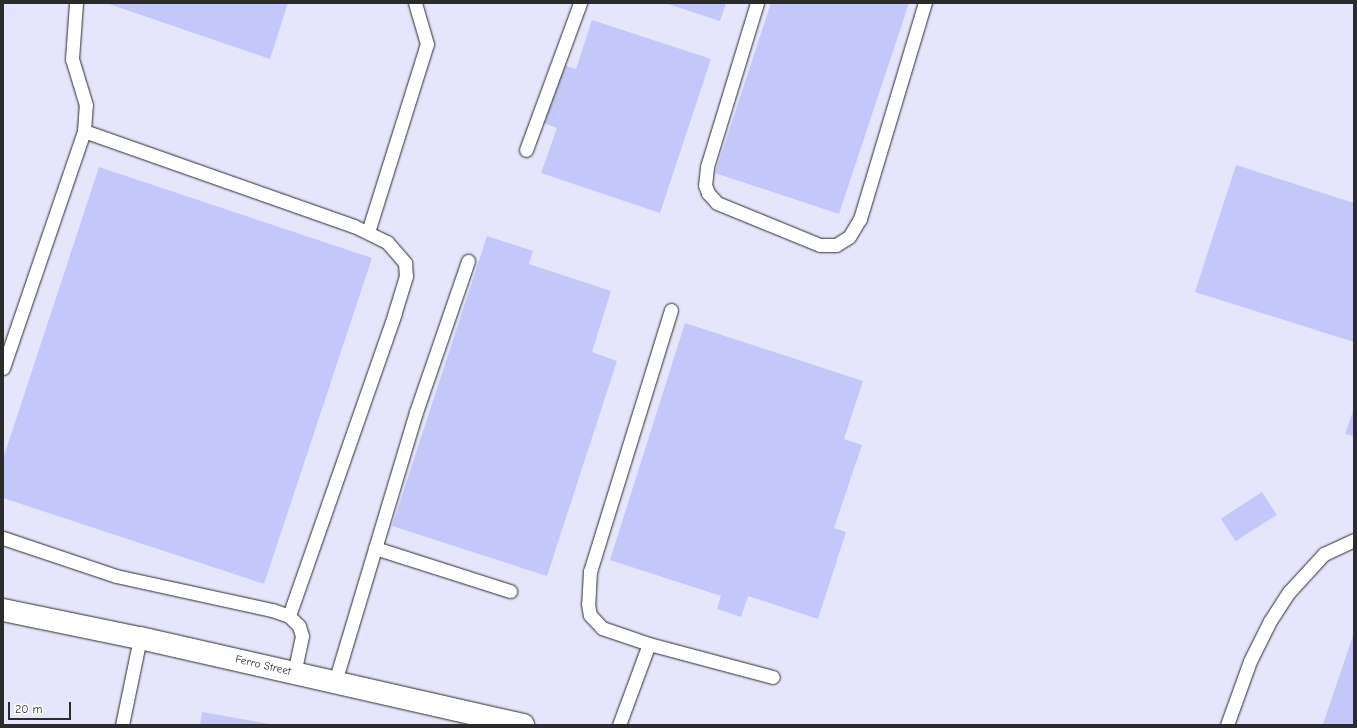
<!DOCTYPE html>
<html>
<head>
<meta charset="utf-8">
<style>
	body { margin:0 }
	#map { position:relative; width:1357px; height:728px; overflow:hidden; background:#f3f4fe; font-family:"Comic Neue",sans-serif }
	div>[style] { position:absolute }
	.built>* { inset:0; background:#e5e6fc; transform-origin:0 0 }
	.building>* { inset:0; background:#c4c7f9; transform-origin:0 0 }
	.roads { filter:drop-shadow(0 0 1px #2b2b2b) drop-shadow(0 0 1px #2b2b2b) }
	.lane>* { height:13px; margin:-6.5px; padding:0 6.5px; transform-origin:6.5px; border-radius:6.5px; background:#fff }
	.street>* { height:22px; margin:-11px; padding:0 11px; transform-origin:11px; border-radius:11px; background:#fff }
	span { translate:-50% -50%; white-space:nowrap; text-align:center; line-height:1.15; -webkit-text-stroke:4px #fff; paint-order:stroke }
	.street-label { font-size:11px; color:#2b2b2b }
	.frame { position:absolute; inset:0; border:4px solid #2b2b2b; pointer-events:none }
	.scale { position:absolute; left:8px; top:702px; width:63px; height:18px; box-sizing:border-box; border:2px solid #2b2b2b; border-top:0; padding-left:5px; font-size:12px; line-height:14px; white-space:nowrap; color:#2b2b2b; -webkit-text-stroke:3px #fff; paint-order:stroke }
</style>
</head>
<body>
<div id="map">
	<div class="built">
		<i style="left:3px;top:3px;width:1351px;height:722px"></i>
	</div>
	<div class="building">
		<i style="clip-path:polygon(106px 3px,288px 3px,270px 59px)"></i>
		<i style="clip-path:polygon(665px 3px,726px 3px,720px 21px)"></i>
		<i style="clip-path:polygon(771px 3px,909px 3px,839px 214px,715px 173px)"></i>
		<i style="clip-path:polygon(592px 20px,711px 59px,660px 213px,541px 173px,557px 128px,541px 122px,560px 64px,576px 69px)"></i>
		<i style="clip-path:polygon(1236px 165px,1354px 203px,1354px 342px,1195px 292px)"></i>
		<i style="clip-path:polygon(99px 167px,372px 258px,264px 584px,3px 498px,3px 459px)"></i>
		<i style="clip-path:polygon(487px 236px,533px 251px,529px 264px,611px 291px,592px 352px,617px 361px,547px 576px,392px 526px)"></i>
		<i style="clip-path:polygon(685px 323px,863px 381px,844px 439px,862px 445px,834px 528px,846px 532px,818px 619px,748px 596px,741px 617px,717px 609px,721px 596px,610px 560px)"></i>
		<i style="clip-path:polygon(1354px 408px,1354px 436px,1345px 434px)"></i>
		<i style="left:1262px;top:492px;width:27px;height:49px;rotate:57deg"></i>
		<i style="clip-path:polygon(1354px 633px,1354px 725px,1326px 725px,1323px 724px)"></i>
		<i style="clip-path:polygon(202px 712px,270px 724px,270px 725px,200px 725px)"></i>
	</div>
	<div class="roads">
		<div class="lane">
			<i style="left:757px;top:3px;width:171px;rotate:107deg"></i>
			<i style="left:707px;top:167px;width:18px;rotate:96deg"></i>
			<i style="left:705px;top:185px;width:9px;rotate:69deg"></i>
			<i style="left:708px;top:193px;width:13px;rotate:48deg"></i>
			<i style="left:717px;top:203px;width:111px;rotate:22.2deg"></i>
			<i style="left:820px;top:245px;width:16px"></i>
			<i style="left:836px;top:245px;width:15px;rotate:-32deg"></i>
			<i style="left:849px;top:237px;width:21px;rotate:-59deg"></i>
			<i style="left:860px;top:219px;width:226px;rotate:-73.3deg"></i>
			<i style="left:84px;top:131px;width:286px;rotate:19.4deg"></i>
			<i style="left:354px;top:226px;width:37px;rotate:26deg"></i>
			<i style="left:387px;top:242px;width:28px;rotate:49deg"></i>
			<i style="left:405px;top:263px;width:13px;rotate:86deg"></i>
			<i style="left:406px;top:276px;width:39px;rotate:107deg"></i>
			<i style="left:395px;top:313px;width:321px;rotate:109.3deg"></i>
			<i style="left:526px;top:150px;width:157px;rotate:-69.8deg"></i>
			<i style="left:368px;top:232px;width:197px;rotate:-72.6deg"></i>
			<i style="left:427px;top:44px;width:43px;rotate:-106.3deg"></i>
			<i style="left:671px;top:310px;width:273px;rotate:107.2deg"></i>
			<i style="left:590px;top:571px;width:33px;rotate:93deg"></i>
			<i style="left:588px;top:604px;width:11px;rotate:80deg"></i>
			<i style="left:590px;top:615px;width:18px;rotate:47deg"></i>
			<i style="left:602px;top:628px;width:50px;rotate:18.8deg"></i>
			<i style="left:649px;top:644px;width:128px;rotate:14.9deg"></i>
			<i style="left:3px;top:368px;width:250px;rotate:-71.1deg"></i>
			<i style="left:84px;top:131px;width:26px;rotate:-86deg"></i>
			<i style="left:86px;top:105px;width:48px;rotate:-106.9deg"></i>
			<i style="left:72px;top:59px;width:56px;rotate:-85.9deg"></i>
			<i style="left:3px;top:538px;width:119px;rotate:18.6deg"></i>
			<i style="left:116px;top:576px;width:160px;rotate:12.3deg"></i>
			<i style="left:272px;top:610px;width:18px;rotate:19deg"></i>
			<i style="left:289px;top:616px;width:14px;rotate:45deg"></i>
			<i style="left:299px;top:626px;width:10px;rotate:73deg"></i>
			<i style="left:302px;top:636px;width:38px;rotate:102deg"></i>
			<i style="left:375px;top:548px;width:142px;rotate:17.7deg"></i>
			<i style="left:335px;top:682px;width:282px;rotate:-73.3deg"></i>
			<i style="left:416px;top:412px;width:160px;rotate:-71deg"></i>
			<i style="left:122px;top:725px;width:89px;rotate:-78.3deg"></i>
			<i style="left:619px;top:725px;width:86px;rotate:-69.7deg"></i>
			<i style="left:1227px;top:725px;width:68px;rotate:-70.2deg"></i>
			<i style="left:1250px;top:661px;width:45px;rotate:-63.4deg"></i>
			<i style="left:1270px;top:621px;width:35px;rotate:-57deg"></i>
			<i style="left:1289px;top:592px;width:52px;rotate:-47.4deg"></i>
			<i style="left:1324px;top:554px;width:33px;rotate:-25deg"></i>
		</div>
		<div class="street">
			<i style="left:3px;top:610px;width:140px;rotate:11.6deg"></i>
			<i style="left:140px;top:638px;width:393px;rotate:12.8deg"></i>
		</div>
	</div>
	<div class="street-label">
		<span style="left:263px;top:666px;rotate:13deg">Ferro Street</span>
	</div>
	<div class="frame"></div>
	<div class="scale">20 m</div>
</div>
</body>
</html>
